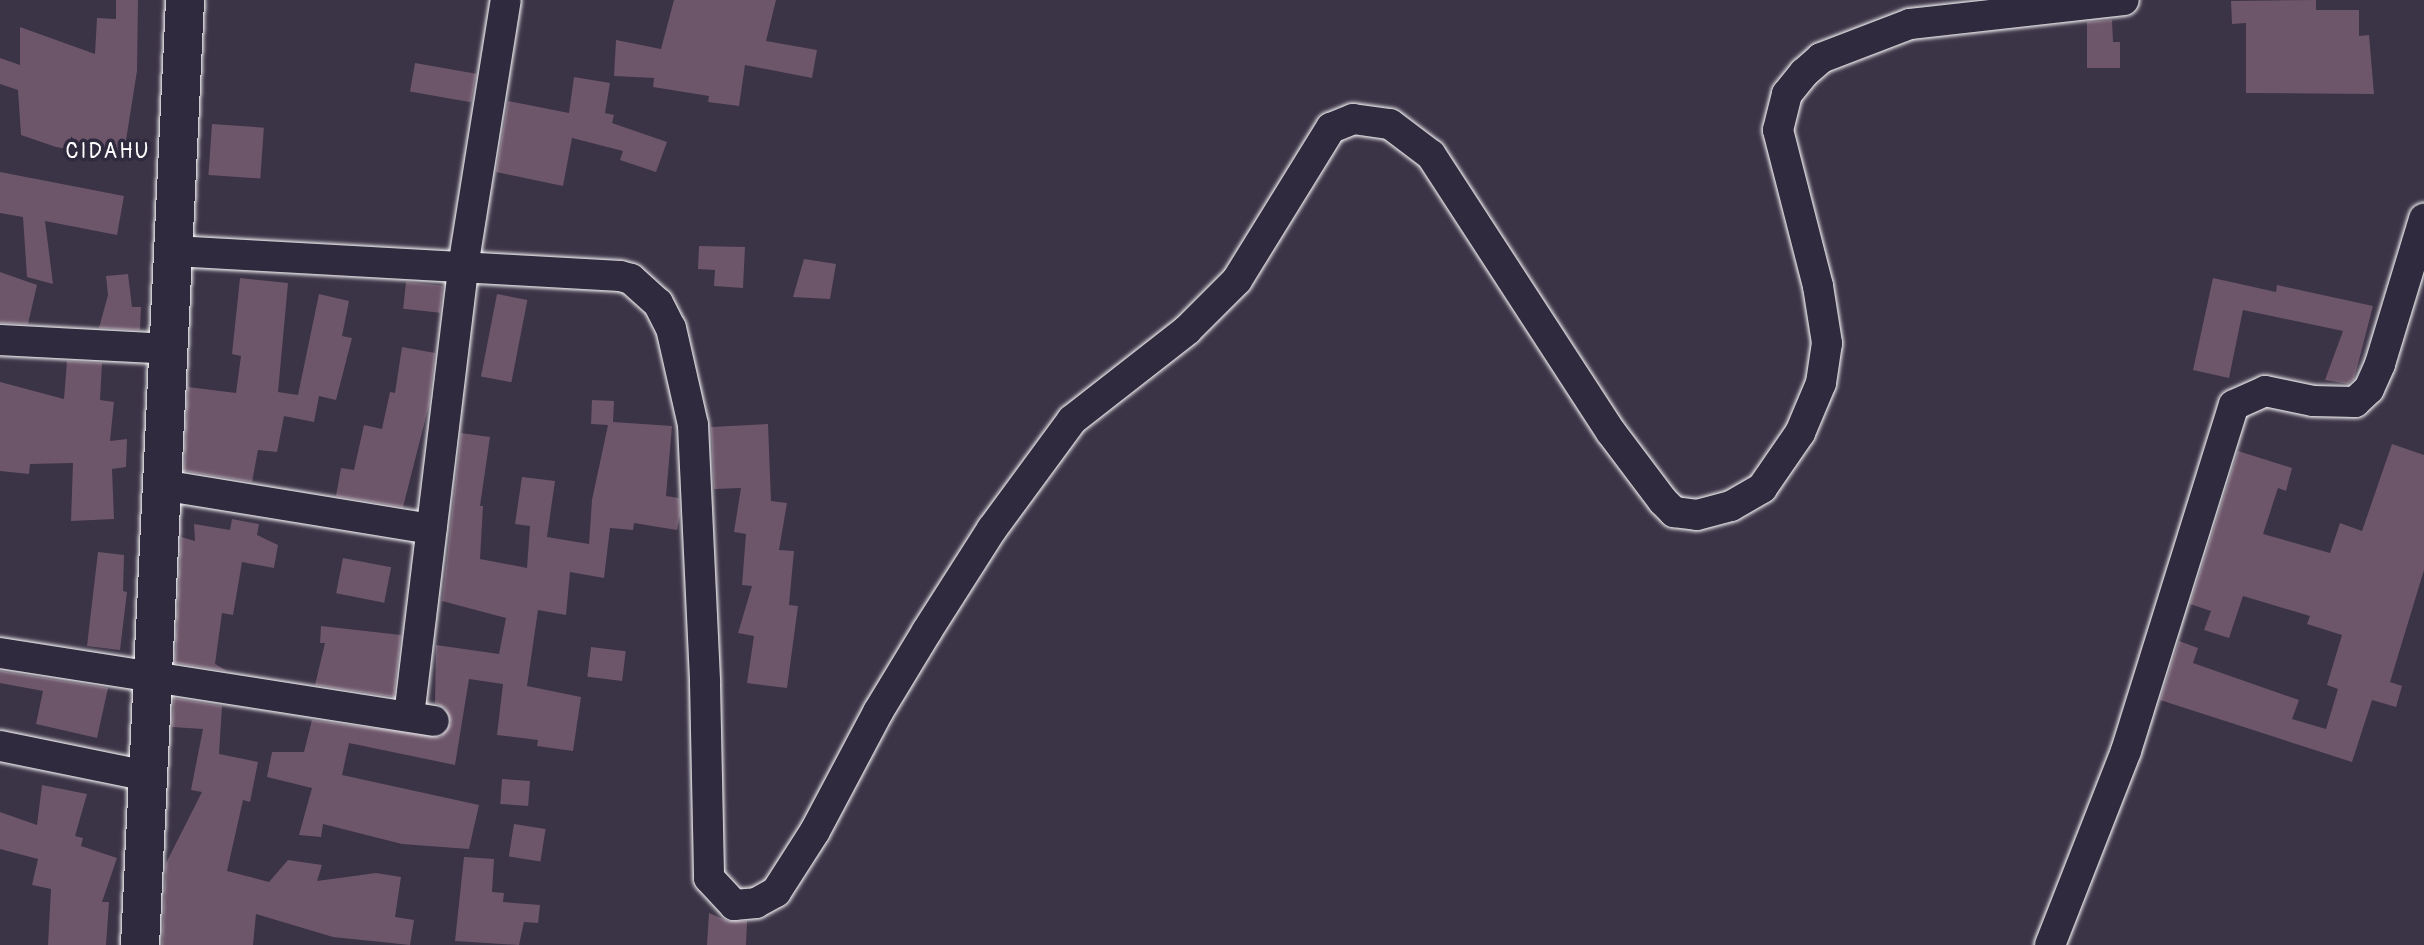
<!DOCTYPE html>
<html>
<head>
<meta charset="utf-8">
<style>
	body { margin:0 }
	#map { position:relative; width:2424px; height:945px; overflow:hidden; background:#3b3346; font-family:Pangolin,sans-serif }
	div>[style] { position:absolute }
	.building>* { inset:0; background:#6d566a; transform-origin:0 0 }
	.roads { filter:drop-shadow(0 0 2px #fff) drop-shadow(0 0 2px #fff) }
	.minor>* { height:30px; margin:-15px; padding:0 15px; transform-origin:15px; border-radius:15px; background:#2f2a3d }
	.major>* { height:38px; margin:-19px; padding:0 19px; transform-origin:19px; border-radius:19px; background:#2f2a3d }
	span { translate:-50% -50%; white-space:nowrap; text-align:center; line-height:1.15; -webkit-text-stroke:7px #2f2a3d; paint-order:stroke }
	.quarter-label { font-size:21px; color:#fff; letter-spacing:2px }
</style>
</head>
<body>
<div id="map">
	<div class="building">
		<i style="clip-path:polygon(116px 0,138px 0,137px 71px,123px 159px,56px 147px,21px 135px,18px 90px,0 84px,0 58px,20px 65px,20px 27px,95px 54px,97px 18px,116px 19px)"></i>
		<i style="clip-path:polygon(674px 0,776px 0,766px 41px,817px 50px,812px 78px,745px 65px,739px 106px,708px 102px,709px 96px,653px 87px,654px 78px,614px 76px,616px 40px,661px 49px)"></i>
		<i style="clip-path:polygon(2316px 0,2316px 10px,2359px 10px,2359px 36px,2369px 35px,2374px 94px,2246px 93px,2246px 23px,2232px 24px,2231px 1px)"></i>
		<i style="clip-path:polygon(2112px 20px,2113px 42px,2120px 42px,2120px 68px,2087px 68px,2087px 22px)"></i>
		<i style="left:415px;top:63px;width:62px;height:29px;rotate:10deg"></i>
		<i style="clip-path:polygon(574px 77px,610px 83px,605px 113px,614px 115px,612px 123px,667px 142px,656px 172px,620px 160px,623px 151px,572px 138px,563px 186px,496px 172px,508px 101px,569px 113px)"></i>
		<i style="left:212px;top:124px;width:52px;height:51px;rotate:4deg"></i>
		<i style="clip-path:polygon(0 172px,124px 196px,117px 235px,45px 221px,53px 284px,27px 277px,23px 217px,0 213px)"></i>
		<i style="clip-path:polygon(699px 246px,745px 247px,743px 288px,714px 286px,715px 270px,698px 269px)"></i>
		<i style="clip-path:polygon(804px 259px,836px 264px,830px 299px,793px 297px)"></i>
		<i style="clip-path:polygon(0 272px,37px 285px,28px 324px,0 323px)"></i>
		<i style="clip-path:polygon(128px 274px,132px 307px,141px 307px,140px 330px,99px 328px,108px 295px,106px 276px)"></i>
		<i style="clip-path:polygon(240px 278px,288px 283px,278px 392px,298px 395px,319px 294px,349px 301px,342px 336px,352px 338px,336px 400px,319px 396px,314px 422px,284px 416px,277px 452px,258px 450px,252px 482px,184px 471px,188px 387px,236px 393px,241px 356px,232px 354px)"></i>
		<i style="clip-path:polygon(2213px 278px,2276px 292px,2277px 285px,2373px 306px,2354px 379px,2348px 384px,2325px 380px,2343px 331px,2243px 310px,2229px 378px,2193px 370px)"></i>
		<i style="left:406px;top:282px;width:37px;height:27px;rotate:6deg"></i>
		<i style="left:497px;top:294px;width:31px;height:84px;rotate:11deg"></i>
		<i style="clip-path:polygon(402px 347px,435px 353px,429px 405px,403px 507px,336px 496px,341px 468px,354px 470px,364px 425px,382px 429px,390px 392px,395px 393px)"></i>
		<i style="clip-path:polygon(67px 361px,102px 363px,100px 400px,114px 402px,110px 441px,127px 439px,126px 467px,112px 469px,114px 519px,71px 521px,73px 463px,30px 464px,29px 474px,0 471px,0 382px,64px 399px)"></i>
		<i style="clip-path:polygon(592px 400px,614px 401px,613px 422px,672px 426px,666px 496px,679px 498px,680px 515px,677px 530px,634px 523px,633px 530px,610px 528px,604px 578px,570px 572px,566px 615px,538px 610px,527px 686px,581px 697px,573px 751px,537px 746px,538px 740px,497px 735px,503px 684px,469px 679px,455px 765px,349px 743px,342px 775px,479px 805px,469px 849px,402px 844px,323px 824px,321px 837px,299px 835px,312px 788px,267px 777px,272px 752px,304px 752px,312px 720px,441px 737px,451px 723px,445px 708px,435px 703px,436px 645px,499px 654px,506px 618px,442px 601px,461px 433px,490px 437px,480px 506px,483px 506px,480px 559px,527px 568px,530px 526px,515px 524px,522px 477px,555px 481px,547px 537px,589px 544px,592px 500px,608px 425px,591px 424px)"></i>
		<i style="clip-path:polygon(768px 424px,771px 501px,787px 503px,779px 550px,794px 551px,789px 605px,798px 606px,787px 688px,747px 683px,754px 636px,738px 633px,752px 586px,742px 585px,746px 534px,734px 532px,741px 488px,714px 489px,711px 427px)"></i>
		<i style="clip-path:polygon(2392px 444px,2424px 455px,2424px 570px,2390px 682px,2402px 686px,2396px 707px,2372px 700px,2352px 762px,2160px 700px,2179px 641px,2198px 648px,2193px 663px,2299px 700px,2292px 719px,2326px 729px,2338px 689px,2327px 685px,2342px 635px,2307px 624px,2310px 616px,2243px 596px,2229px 638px,2204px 630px,2211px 611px,2190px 604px,2238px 451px,2292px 468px,2286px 491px,2278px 488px,2263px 534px,2330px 553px,2340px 523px,2362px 531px)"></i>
		<i style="clip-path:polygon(232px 519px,259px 524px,257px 535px,278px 545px,274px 568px,242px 562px,233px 615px,222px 613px,215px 664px,227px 671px,175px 663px,181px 537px,195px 541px,194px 524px,230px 530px)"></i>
		<i style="clip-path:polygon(98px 552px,124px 555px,123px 591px,127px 592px,120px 650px,87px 646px)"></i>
		<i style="left:343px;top:558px;width:49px;height:36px;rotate:11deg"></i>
		<i style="clip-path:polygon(321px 626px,401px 635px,394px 697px,315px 685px,325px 643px,320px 643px)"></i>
		<i style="left:591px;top:647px;width:35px;height:30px;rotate:7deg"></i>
		<i style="clip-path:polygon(0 671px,108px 688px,97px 738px,36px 724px,43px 691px,0 683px)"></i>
		<i style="clip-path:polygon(174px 698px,222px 706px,219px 754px,258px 762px,250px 802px,243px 800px,227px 871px,269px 882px,288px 860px,322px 865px,317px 881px,376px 873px,401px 877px,395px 917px,414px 920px,410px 945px,333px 937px,256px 914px,253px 945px,162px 945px,166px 863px,202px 792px,191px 790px,203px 729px,172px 727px)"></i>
		<i style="left:502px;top:779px;width:28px;height:25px;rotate:4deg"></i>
		<i style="clip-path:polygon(42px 785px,87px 794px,75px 836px,83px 838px,81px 846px,117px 858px,102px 902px,109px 902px,106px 945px,48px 945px,51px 889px,32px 885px,38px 859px,0 849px,0 812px,37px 825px)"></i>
		<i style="left:514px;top:824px;width:32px;height:33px;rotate:9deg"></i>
		<i style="clip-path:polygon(464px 857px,494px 859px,492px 892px,504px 893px,503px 902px,540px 905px,538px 923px,524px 922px,519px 945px,455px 941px)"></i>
		<i style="clip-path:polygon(709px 913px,728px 921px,747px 921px,746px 945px,707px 945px)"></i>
	</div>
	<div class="roads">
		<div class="minor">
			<i style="left:174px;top:251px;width:447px;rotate:3.2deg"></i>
			<i style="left:620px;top:276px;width:11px;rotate:15deg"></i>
			<i style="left:631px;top:279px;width:36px;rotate:42deg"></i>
			<i style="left:658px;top:303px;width:28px;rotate:63deg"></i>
			<i style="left:671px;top:328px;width:99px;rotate:77.2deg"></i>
			<i style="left:693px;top:425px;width:258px;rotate:87.3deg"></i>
			<i style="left:705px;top:683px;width:195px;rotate:88.8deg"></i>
			<i style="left:709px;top:878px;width:37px;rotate:47deg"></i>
			<i style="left:734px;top:905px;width:22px;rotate:-5deg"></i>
			<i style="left:756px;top:903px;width:23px;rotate:-29deg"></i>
			<i style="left:776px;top:892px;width:72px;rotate:-57.4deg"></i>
			<i style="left:815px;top:831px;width:135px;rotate:-62.1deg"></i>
			<i style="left:878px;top:712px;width:95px;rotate:-58.8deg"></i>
			<i style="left:927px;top:631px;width:121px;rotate:-57.5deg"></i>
			<i style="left:992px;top:529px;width:135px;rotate:-53.7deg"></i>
			<i style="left:1072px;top:420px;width:146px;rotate:-38deg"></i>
			<i style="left:1187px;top:330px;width:71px;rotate:-45deg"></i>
			<i style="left:1237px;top:280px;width:179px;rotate:-58.3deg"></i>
			<i style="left:1331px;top:128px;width:24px;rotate:-22deg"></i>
			<i style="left:1353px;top:119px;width:37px;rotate:8deg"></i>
			<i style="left:1390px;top:124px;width:51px;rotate:37.1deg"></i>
			<i style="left:1431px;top:155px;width:330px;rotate:57deg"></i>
			<i style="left:1611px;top:432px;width:86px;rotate:53deg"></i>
			<i style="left:1663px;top:501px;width:16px;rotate:45deg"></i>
			<i style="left:1674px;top:512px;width:23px;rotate:7deg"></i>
			<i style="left:1697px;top:515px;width:35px;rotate:-15deg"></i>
			<i style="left:1731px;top:506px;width:36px;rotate:-30deg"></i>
			<i style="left:1762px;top:488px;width:67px;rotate:-55.4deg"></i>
			<i style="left:1800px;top:433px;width:54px;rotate:-67.2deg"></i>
			<i style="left:1821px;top:383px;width:40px;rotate:-81.5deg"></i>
			<i style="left:1827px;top:343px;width:58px;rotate:-99deg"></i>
			<i style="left:1818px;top:286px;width:161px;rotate:-104.4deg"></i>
			<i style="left:1778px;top:130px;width:37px;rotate:-76deg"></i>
			<i style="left:1787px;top:94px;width:27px;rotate:-51deg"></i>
			<i style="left:1804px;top:73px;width:23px;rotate:-41deg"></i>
			<i style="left:1821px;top:58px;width:95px;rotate:-20.9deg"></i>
			<i style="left:1910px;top:24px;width:215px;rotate:-6.4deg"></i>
			<i style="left:0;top:340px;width:169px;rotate:3deg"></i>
			<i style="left:162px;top:485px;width:273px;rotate:9.3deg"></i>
			<i style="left:0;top:653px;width:439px;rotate:8.9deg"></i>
			<i style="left:409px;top:716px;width:452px;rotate:-83.1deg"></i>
			<i style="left:463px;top:267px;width:270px;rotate:-80.9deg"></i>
			<i style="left:0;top:746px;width:151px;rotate:11.5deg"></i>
			<i style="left:2050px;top:945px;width:208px;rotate:-68.6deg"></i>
			<i style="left:2126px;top:751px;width:362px;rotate:-72.7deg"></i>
			<i style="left:2234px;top:405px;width:34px;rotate:-24deg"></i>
			<i style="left:2265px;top:391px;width:49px;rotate:11.8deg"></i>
			<i style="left:2313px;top:401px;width:42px;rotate:1.4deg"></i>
			<i style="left:2355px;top:402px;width:19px;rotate:-43deg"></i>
			<i style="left:2369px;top:389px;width:27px;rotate:-66deg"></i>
			<i style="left:2380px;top:364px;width:152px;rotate:-73.1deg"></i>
		</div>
		<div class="major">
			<i style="left:140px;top:945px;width:946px;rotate:-87.27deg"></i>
		</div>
	</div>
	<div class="quarter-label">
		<span style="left:108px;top:152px">CIDAHU</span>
	</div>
</div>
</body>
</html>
